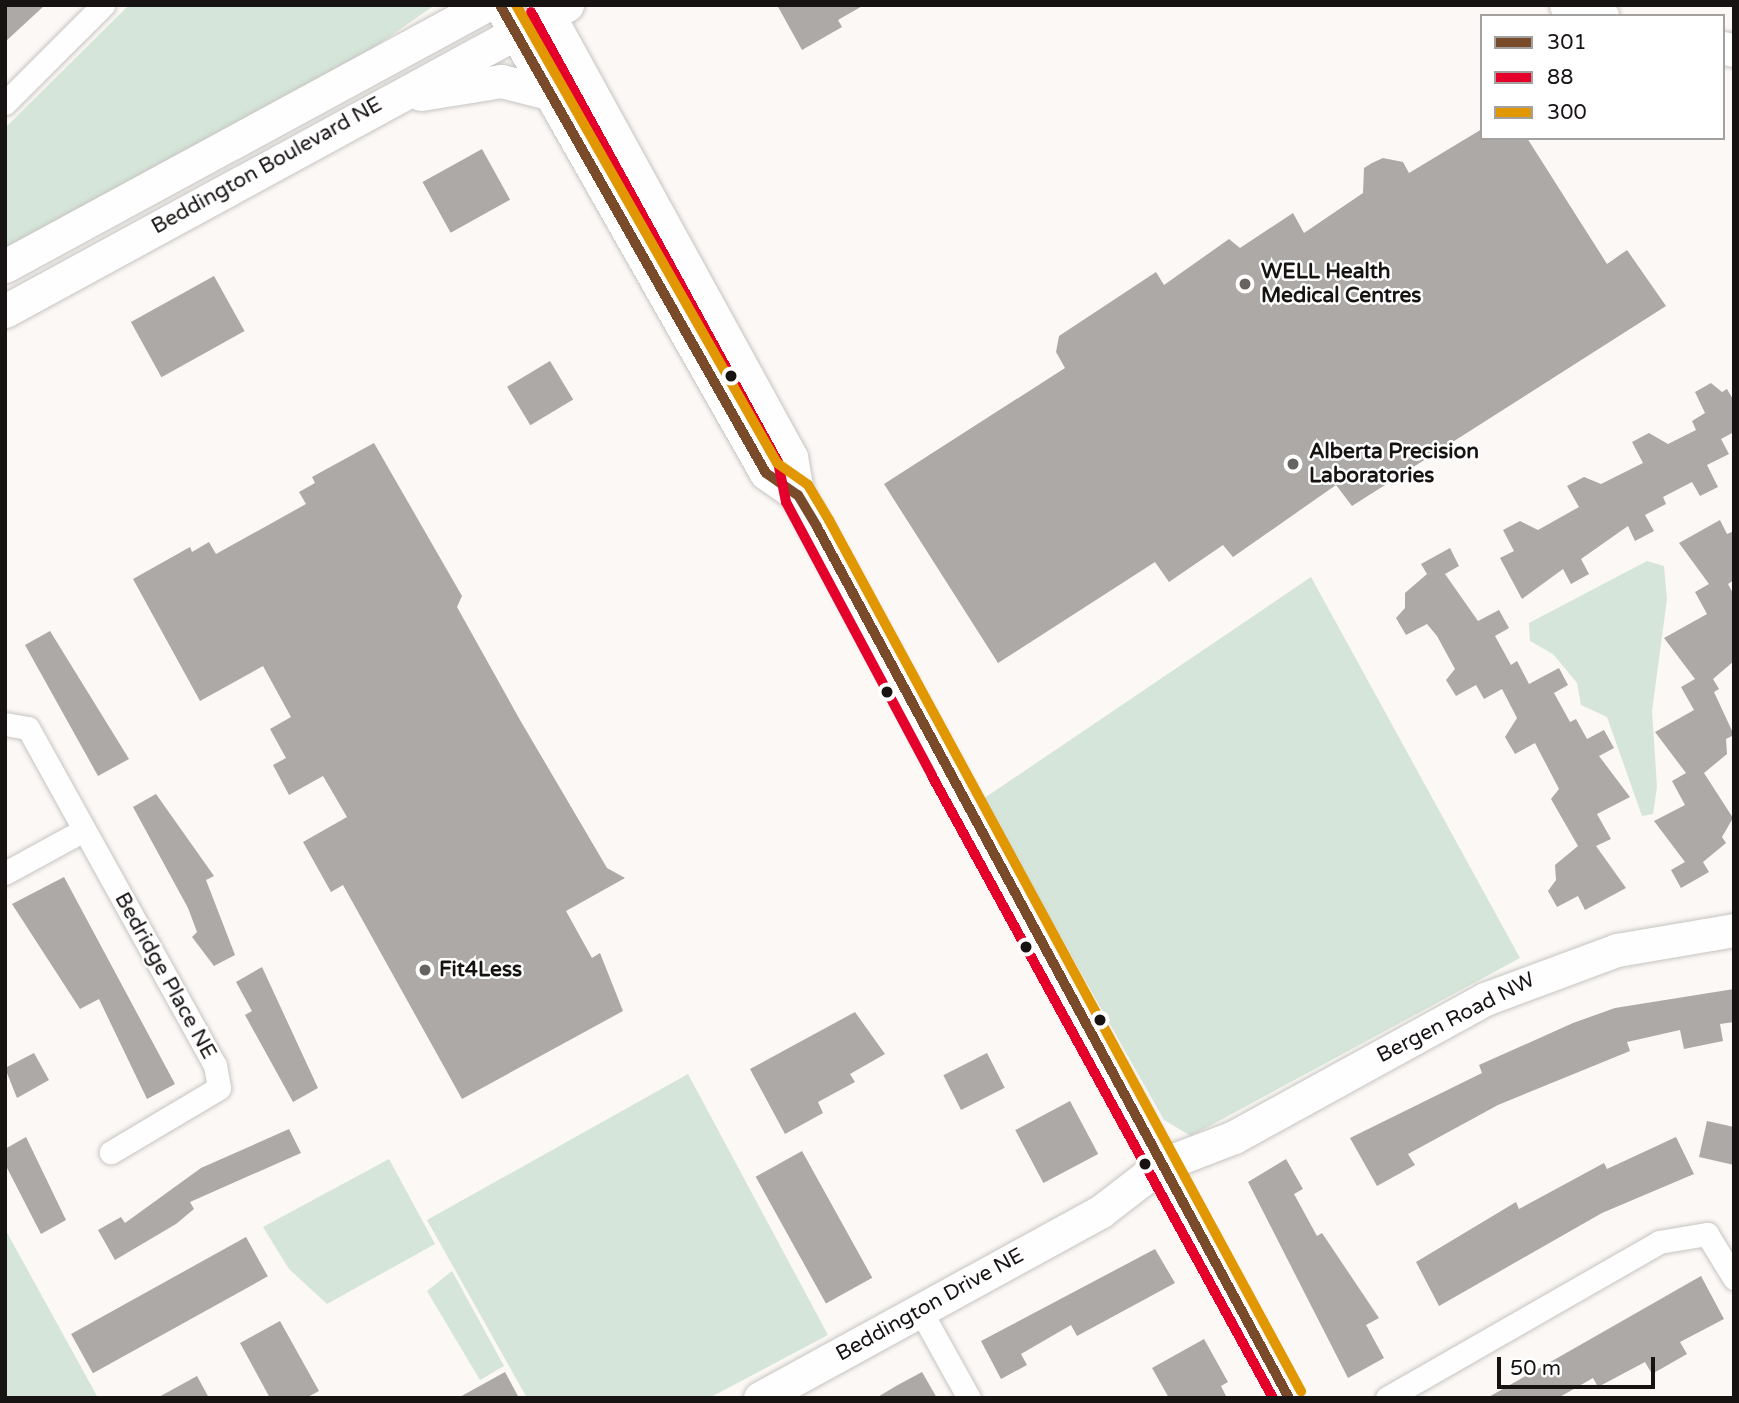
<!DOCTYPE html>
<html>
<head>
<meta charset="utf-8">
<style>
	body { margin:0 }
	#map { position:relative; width:1739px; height:1403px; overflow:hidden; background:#fbf8f5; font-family:"Varela Round",sans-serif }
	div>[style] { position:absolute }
	.green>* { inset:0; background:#d5e5d9 }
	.building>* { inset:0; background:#aca9a7; transform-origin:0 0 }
	.roads { filter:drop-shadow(0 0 2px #c6c4c1) drop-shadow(0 0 2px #c6c4c1) }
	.street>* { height:23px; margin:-11.5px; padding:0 11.5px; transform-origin:11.5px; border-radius:11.5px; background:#fefefe }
	.secondary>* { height:33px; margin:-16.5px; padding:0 16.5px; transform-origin:16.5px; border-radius:16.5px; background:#fefefe }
	.bus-1>* { height:10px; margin:-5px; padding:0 5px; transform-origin:5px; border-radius:5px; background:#7a4b2a }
	.bus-2>* { height:10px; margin:-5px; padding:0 5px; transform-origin:5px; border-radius:5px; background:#e4002b }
	.bus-3>* { height:10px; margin:-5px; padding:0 5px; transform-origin:5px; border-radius:5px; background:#e09702 }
	.dots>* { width:19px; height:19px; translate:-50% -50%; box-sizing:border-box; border:4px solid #fff; border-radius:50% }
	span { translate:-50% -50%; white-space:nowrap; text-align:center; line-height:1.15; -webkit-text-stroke:5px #fff; paint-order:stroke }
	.street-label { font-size:21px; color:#161312 }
	.poi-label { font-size:21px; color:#161312; font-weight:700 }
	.left { translate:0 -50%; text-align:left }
	.frame { position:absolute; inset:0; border:7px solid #161312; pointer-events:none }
	.legend { position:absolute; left:1480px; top:14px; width:245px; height:126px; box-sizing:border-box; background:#fff; border:2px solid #a2a1a0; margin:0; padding:9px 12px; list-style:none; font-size:21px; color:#161312 }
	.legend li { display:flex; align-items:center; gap:14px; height:35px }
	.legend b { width:35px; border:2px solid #a2a1a0 }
	.scale { position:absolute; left:1497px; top:1357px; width:158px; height:32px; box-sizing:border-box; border:4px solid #161312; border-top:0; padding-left:9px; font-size:21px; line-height:24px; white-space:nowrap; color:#161312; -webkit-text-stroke:5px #fff; paint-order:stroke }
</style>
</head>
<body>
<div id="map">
	<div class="green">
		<i style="clip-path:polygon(129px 5px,435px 5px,373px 48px,5px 250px,5px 128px)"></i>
		<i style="clip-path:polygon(1647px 561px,1664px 566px,1667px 599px,1652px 711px,1657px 787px,1653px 814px,1642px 816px,1607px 717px,1581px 705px,1577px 683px,1553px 654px,1530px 641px,1529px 623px)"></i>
		<i style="clip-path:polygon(1311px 577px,1520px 958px,1191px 1136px,1164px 1120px,983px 799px)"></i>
		<i style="clip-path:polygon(688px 1074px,828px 1335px,709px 1398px,527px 1398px,427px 1220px)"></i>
		<i style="clip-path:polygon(389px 1159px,435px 1244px,327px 1304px,289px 1269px,263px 1227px)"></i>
		<i style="clip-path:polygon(5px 1229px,59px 1327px,98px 1398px,5px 1398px)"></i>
		<i style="clip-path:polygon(452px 1271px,504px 1366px,480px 1380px,427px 1291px)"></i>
	</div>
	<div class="building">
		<i style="clip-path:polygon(5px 5px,45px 5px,5px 42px)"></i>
		<i style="clip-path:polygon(777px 5px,864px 5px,838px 20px,842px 27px,802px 50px)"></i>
		<i style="clip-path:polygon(1482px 129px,1482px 138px,1527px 138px,1607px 264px,1627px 250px,1666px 306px,1352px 506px,1336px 485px,1233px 557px,1223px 545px,1169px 582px,1155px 562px,998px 663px,884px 484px,1065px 368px,1056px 352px,1059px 336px,1156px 272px,1164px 285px,1229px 239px,1240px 248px,1293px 213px,1304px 233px,1363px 193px,1364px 168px,1372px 163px,1383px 158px,1403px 162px,1409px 173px)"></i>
		<i style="left:482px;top:149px;width:58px;height:68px;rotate:61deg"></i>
		<i style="left:214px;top:276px;width:63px;height:95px;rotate:61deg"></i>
		<i style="left:550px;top:361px;width:45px;height:50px;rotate:59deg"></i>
		<i style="clip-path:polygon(1711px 383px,1722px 392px,1727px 389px,1734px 401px,1734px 432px,1721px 439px,1729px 454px,1707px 465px,1718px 487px,1700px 496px,1692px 482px,1663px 497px,1666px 504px,1645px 515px,1654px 531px,1635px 541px,1628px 526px,1581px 559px,1589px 574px,1571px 584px,1563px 569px,1522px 599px,1500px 558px,1514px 551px,1503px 530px,1520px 521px,1538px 530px,1579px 507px,1567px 486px,1584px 477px,1601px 484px,1643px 463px,1632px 442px,1649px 433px,1668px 444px,1696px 430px,1692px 421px,1705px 413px,1695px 392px)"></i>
		<i style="clip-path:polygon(374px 443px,462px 596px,457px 607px,520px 720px,607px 868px,625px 878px,566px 911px,592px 958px,600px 953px,623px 1011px,462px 1099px,343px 885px,331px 892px,303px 842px,347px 817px,323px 776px,289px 795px,273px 765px,286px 758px,270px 729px,291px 717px,263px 666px,200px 701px,133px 579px,190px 547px,192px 552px,209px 542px,216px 554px,306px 504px,299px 492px,315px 483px,312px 477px)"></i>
		<i style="clip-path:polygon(1720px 520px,1727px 534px,1734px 531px,1734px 580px,1728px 584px,1734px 595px,1734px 661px,1713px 679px,1719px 689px,1714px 692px,1734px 735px,1726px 739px,1727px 754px,1704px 773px,1733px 818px,1722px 837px,1726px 843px,1703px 862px,1709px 872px,1681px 888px,1671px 870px,1685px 862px,1654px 821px,1685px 805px,1672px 781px,1686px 773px,1655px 732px,1694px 710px,1681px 687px,1695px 679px,1664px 638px,1707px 614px,1695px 592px,1709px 584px,1679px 543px)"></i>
		<i style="clip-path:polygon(1450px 548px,1459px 566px,1445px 574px,1478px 621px,1499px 610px,1509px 628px,1495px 636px,1511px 665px,1517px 661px,1529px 684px,1559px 668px,1568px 685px,1554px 693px,1570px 722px,1576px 719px,1587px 739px,1604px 730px,1614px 748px,1599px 756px,1630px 797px,1597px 814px,1611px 839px,1596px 846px,1626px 888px,1585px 910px,1578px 896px,1557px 907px,1548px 891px,1556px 880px,1555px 865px,1578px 846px,1551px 799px,1559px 789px,1535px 743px,1515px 754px,1505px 737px,1517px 718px,1502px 689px,1484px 699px,1476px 685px,1456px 696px,1446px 680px,1455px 669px,1437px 636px,1427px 624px,1406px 635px,1396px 618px,1405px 608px,1405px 593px,1427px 574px,1421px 564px)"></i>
		<i style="clip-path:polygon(50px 631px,129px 759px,98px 776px,25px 645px)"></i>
		<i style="clip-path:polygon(156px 794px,214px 876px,206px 880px,235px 955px,214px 966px,192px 937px,197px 932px,188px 908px,133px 807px)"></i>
		<i style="clip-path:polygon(64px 877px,175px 1084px,147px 1099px,99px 999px,80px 1009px,12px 904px)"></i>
		<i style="clip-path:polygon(262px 967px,318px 1088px,293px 1102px,245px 1015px,252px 1011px,236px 982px)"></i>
		<i style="clip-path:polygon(1734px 989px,1734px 1022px,1720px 1024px,1723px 1041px,1684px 1049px,1680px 1030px,1627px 1042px,1630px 1051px,1498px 1105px,1408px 1154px,1415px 1165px,1377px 1186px,1350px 1138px,1482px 1073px,1479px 1065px,1573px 1023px,1615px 1008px)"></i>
		<i style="clip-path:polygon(855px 1012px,885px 1054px,850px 1074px,855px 1082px,818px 1102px,823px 1113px,785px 1134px,750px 1069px)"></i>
		<i style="clip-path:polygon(34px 1053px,49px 1080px,17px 1098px,5px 1068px)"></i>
		<i style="left:987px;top:1053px;width:39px;height:49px;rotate:63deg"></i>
		<i style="left:1070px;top:1101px;width:60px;height:62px;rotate:62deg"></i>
		<i style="clip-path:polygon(1707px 1121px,1734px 1127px,1734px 1165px,1699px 1157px)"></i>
		<i style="clip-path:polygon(289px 1129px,301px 1153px,190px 1202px,194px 1209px,176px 1224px,115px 1260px,98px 1230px,121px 1217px,125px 1223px,201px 1168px)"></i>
		<i style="clip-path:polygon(26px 1137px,66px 1220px,41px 1234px,5px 1164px,5px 1149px)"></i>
		<i style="clip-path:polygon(1676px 1137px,1694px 1174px,1602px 1213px,1439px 1306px,1416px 1262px,1516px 1202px,1519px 1209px,1604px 1163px,1607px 1169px)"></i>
		<i style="left:802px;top:1151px;width:145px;height:53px;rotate:61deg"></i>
		<i style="clip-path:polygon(1286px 1159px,1303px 1189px,1294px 1194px,1317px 1236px,1322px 1233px,1379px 1318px,1366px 1325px,1384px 1358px,1348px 1378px,1248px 1182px)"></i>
		<i style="left:246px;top:1237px;width:45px;height:200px;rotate:61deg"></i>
		<i style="clip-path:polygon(1155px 1249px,1175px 1283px,1077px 1336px,1071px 1325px,1021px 1354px,1027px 1365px,1001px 1379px,981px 1341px)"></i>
		<i style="clip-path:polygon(1701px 1276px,1724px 1319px,1680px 1342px,1687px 1354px,1652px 1374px,1645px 1362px,1598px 1387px,1593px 1378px,1558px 1398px,1487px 1398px)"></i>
		<i style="clip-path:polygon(280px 1321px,319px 1391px,306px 1398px,270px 1398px,240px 1343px)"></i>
		<i style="clip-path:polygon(1204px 1339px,1228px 1382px,1221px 1386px,1227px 1398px,1169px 1398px,1152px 1368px)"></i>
		<i style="clip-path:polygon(505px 1372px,519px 1398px,458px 1398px)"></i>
		<i style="clip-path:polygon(922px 1372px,937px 1398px,876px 1398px,896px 1386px)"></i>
		<i style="clip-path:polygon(197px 1376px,209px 1398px,157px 1398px)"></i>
	</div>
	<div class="roads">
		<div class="street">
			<i style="left:5px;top:103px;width:139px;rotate:-45deg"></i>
			<i style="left:5px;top:724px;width:23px;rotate:10deg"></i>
			<i style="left:28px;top:728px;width:385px;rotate:61deg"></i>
			<i style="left:215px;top:1065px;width:23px;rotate:80deg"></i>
			<i style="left:219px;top:1088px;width:126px;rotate:149.3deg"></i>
			<i style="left:5px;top:873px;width:90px;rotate:-28.6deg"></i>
			<i style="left:1172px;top:1184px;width:244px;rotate:61.3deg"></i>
			<i style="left:920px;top:1310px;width:101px;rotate:60.9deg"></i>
			<i style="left:1387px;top:1398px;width:314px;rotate:-29.8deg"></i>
			<i style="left:1659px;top:1242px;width:49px;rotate:-9.5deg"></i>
			<i style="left:1707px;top:1234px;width:52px;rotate:58.5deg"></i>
		</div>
		<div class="secondary">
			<i style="left:500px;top:5px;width:538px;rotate:60.39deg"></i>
			<i style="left:766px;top:473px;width:39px;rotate:35deg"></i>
			<i style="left:543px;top:5px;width:516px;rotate:61.25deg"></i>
			<i style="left:791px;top:457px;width:39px;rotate:80deg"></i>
			<i style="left:798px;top:495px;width:784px;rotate:61.51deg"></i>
			<i style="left:1566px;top:5px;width:38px;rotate:17deg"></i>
			<i style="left:1723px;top:48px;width:11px;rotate:10deg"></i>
			<i style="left:421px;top:94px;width:81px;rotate:-9.2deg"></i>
			<i style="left:501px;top:81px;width:49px;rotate:14.3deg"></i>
			<i style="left:5px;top:266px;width:547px;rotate:-28.49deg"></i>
			<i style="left:5px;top:311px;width:640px;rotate:-28.57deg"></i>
			<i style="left:760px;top:1398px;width:388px;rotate:-28.7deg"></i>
			<i style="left:1100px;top:1212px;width:77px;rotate:-37.6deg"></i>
			<i style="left:1161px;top:1165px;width:78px;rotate:-21deg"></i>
			<i style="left:1234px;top:1137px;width:286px;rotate:-28.8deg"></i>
			<i style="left:1485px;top:999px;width:141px;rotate:-20.4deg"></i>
			<i style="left:1617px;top:950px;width:119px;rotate:-9.7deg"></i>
		</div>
	</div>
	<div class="bus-1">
		<i style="left:500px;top:5px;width:538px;rotate:60.39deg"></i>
		<i style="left:766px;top:473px;width:39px;rotate:35deg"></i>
		<i style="left:798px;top:495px;width:37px;rotate:59deg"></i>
		<i style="left:817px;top:527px;width:991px;rotate:61.55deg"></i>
	</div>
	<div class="bus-2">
		<i style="left:531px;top:12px;width:513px;rotate:61.24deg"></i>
		<i style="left:778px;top:462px;width:41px;rotate:78.7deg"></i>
		<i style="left:786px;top:502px;width:310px;rotate:61.9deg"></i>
		<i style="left:932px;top:776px;width:709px;rotate:61.27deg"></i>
	</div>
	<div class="bus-3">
		<i style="left:516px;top:5px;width:527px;rotate:60.32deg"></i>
		<i style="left:777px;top:463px;width:38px;rotate:35deg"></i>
		<i style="left:808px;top:485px;width:41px;rotate:59deg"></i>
		<i style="left:829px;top:520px;width:991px;rotate:61.55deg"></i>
	</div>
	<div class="dots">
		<i style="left:1245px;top:284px;background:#666361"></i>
		<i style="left:731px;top:376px;background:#161312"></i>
		<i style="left:1293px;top:464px;background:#666361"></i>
		<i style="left:887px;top:692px;background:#161312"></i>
		<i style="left:1026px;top:947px;background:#161312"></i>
		<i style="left:425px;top:970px;background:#666361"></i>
		<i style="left:1100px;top:1020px;background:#161312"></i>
		<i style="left:1145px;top:1164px;background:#161312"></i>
	</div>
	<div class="street-label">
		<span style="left:267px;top:166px;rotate:-29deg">Beddington Boulevard NE</span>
		<span style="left:165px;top:976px;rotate:61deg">Bedridge Place NE</span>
		<span style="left:1456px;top:1018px;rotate:-27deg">Bergen Road NW</span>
		<span style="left:930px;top:1305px;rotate:-29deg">Beddington Drive NE</span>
	</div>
	<div class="poi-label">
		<span class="left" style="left:1261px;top:284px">WELL Health<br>Medical Centres</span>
		<span class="left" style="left:1309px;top:464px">Alberta Precision<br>Laboratories</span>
		<span class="left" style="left:439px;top:970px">Fit4Less</span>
	</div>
	<div class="frame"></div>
	<ul class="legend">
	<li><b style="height:9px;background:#7a4b2a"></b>301</li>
	<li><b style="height:9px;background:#e4002b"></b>88</li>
	<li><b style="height:9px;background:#e09702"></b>300</li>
	</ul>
	<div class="scale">50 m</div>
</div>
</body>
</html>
